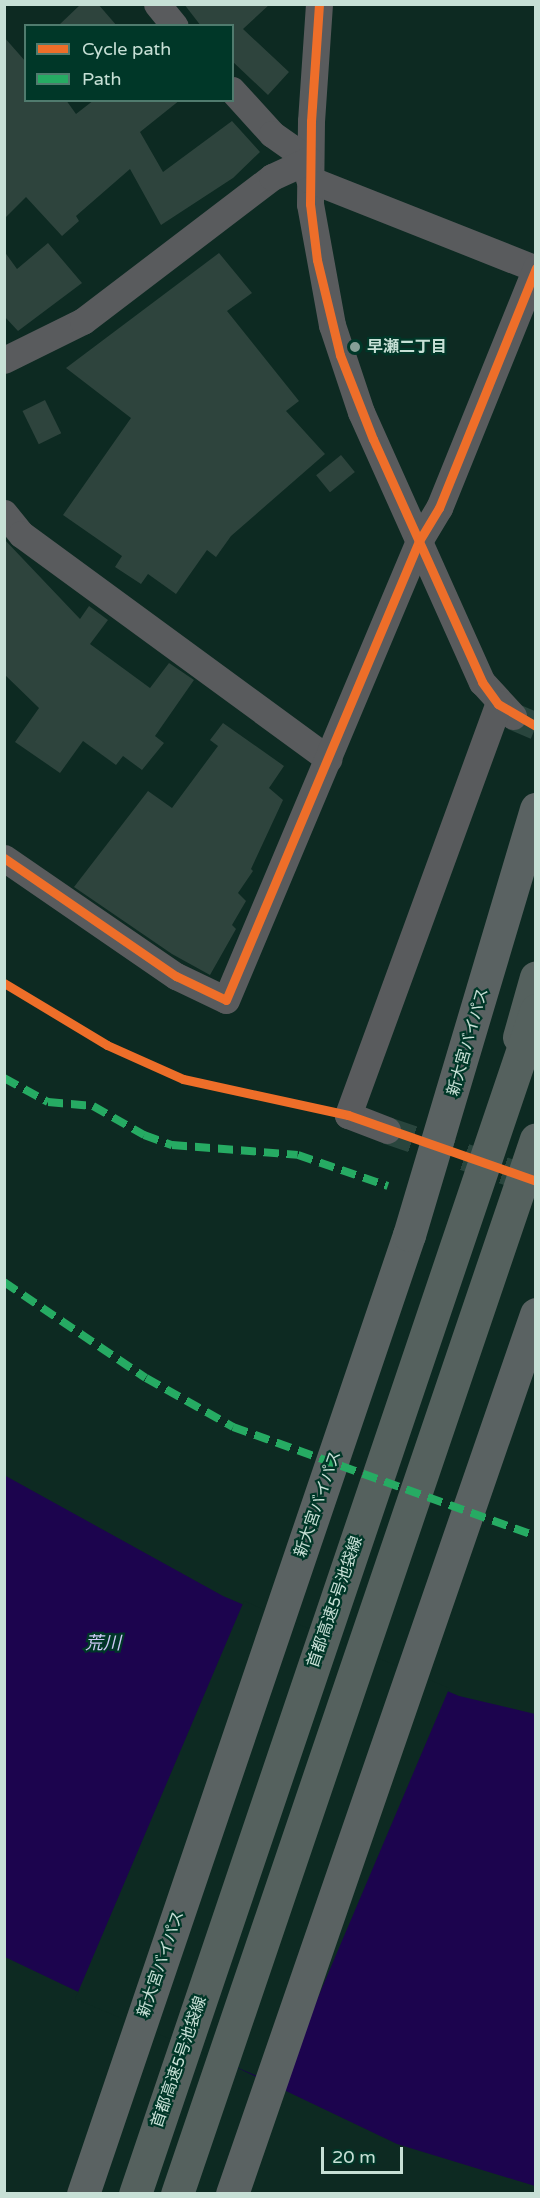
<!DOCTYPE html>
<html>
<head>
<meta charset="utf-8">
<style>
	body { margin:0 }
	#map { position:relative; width:540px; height:2198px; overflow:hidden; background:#0d2a22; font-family:"Varela Round","Noto Sans JP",sans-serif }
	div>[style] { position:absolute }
	.water>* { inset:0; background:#1c044e }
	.pier>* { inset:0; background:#0d2a22; transform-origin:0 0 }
	.building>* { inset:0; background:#2e443d; transform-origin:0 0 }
	.minor-tunnel>* { height:27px; margin-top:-13.5px; transform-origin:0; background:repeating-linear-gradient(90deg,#29453d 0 27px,transparent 0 41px) }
	.minor>* { height:27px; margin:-13.5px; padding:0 13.5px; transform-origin:13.5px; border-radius:13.5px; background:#595b5d }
	.trunk>* { height:33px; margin:-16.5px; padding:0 16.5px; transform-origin:16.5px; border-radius:16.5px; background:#5a6262 }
	.motorway>* { height:33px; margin:-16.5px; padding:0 16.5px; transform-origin:16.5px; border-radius:16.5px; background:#55615e }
	.motorway-bridge>* { height:33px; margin:-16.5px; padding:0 16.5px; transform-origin:16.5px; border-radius:16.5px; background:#55615e }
	.quiet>* { height:8px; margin-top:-4px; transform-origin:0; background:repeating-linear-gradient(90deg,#26ab63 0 15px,transparent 0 23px) }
	.cycleway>* { height:9px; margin:-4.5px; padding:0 4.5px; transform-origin:4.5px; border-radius:4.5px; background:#ee6e29 }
	.dots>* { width:16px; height:16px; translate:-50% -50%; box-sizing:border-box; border:3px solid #003728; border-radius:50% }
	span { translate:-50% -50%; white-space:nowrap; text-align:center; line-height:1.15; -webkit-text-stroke:4.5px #003728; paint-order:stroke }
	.poi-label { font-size:16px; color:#c7e0d6; font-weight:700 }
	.left { translate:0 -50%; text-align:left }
	.street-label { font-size:16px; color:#c7e0d6 }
	.water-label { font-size:18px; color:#cdcaf7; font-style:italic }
	.frame { position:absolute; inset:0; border:6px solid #c7e0d6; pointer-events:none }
	.legend { position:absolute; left:24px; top:24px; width:210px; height:78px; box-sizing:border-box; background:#003728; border:2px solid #507b6e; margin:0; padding:8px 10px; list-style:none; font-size:18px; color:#c7e0d6 }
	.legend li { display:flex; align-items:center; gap:12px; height:30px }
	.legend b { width:30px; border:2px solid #507b6e }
	.scale { position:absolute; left:321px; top:2147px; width:82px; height:27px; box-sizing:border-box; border:3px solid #c7e0d6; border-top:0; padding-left:8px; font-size:18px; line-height:21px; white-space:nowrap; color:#c7e0d6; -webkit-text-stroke:4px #003728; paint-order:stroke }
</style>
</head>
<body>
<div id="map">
	<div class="water">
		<i style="clip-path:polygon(4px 1475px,223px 1596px,459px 1696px,535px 1714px,535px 2186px,397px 2144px,5px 1957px)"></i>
	</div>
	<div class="pier">
		<i style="left:244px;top:1601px;width:223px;height:432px;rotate:23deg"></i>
	</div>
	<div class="building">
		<i style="clip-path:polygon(81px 4px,98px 4px,117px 26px,58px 26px)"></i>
		<i style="clip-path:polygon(184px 4px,270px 4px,243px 29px,289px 72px,268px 95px,232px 61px,232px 26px,201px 26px)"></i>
		<i style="clip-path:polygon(4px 37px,26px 62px,26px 100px,66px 100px,76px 114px,94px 100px,180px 100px,140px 132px,163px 172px,232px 121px,260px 152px,233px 178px,161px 225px,130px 169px,76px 216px,79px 221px,62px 236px,26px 197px,4px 219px)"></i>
		<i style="clip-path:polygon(48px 243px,82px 283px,18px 331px,4px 316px,4px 251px,17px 269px)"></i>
		<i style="clip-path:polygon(219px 253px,252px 293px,227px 311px,299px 401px,286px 411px,325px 454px,231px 536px,216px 557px,207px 550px,176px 594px,148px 574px,141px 584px,115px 567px,122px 556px,63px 515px,131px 418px,66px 368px)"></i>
		<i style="left:45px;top:400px;width:37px;height:25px;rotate:64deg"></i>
		<i style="left:341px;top:455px;width:22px;height:32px;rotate:51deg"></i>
		<i style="clip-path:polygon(4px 539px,80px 619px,89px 606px,108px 620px,90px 644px,150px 688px,169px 663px,194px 680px,155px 736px,164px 743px,142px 770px,123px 756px,116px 765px,83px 741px,60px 773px,15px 742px,39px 708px,4px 674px)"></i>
		<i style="clip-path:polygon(223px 723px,284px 766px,269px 788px,283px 800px,251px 869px,253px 871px,238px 893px,246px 901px,232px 925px,236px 929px,210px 975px,172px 954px,74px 887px,148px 791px,172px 808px,218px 746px,210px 740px)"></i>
	</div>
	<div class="minor-tunnel">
		<i style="left:513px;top:716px;width:25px;rotate:23deg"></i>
		<i style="left:387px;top:1130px;width:157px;rotate:18.9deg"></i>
	</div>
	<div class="minor">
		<i style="left:157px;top:4px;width:28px;rotate:51deg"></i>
		<i style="left:319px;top:4px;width:117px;rotate:93.9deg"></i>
		<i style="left:311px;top:121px;width:83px;rotate:90.7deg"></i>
		<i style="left:310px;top:204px;width:123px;rotate:79.7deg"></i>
		<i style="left:332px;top:325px;width:92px;rotate:71.6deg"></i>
		<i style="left:361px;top:412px;width:296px;rotate:65.9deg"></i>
		<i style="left:482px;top:682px;width:46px;rotate:47.6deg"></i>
		<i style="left:232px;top:90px;width:59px;rotate:47.7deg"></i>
		<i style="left:272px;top:134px;width:45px;rotate:35.1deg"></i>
		<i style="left:309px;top:179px;width:244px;rotate:21.6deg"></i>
		<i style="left:4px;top:360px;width:88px;rotate:-26.3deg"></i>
		<i style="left:83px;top:321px;width:238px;rotate:-37.3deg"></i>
		<i style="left:272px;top:177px;width:41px;rotate:-24.7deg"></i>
		<i style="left:4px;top:513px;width:27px;rotate:51deg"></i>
		<i style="left:21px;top:534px;width:381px;rotate:36.2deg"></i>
		<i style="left:4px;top:858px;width:209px;rotate:34.5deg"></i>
		<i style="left:176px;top:976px;width:55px;rotate:25.6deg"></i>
		<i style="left:226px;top:1000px;width:498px;rotate:-67.2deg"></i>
		<i style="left:419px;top:541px;width:39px;rotate:-59deg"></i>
		<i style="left:439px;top:508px;width:259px;rotate:-68deg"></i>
		<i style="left:387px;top:1130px;width:42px;rotate:-159deg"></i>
		<i style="left:348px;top:1115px;width:438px;rotate:-69.9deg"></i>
	</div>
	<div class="trunk">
		<i style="left:83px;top:2194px;width:1013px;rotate:-71.23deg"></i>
		<i style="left:409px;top:1235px;width:445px;rotate:-73.4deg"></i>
		<i style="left:232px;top:2194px;width:931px;rotate:-70.94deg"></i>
	</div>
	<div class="motorway">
		<i style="left:519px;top:1037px;width:62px;rotate:-74.2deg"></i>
	</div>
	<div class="motorway-bridge">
		<i style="left:135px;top:2194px;width:1250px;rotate:-71.29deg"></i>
		<i style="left:177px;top:2194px;width:1114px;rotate:-71.21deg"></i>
	</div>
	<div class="quiet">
		<i style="left:4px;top:1078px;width:50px;rotate:28.6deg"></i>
		<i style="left:48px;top:1102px;width:45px;rotate:5.1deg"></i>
		<i style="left:93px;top:1106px;width:59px;rotate:29.6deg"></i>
		<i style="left:144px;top:1135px;width:30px;rotate:20deg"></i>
		<i style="left:172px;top:1145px;width:126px;rotate:4.5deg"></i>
		<i style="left:298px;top:1155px;width:95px;rotate:19deg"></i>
		<i style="left:4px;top:1282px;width:171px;rotate:34.1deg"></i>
		<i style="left:146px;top:1378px;width:100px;rotate:29.4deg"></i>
		<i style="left:233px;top:1427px;width:322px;rotate:19.8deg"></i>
	</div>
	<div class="cycleway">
		<i style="left:319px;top:4px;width:117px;rotate:93.9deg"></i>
		<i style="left:311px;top:121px;width:83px;rotate:90.7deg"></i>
		<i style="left:310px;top:204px;width:56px;rotate:82.9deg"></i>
		<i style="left:317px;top:260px;width:98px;rotate:76.4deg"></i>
		<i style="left:340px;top:355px;width:90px;rotate:68.6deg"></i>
		<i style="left:373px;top:439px;width:266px;rotate:65.8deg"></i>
		<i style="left:482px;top:682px;width:27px;rotate:54deg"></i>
		<i style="left:498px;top:704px;width:44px;rotate:30.1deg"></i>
		<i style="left:4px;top:858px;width:209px;rotate:34.5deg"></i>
		<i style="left:176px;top:976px;width:55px;rotate:25.6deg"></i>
		<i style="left:226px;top:1000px;width:498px;rotate:-67.2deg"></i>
		<i style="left:419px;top:541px;width:39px;rotate:-59deg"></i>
		<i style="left:439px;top:508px;width:259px;rotate:-68deg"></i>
		<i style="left:4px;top:983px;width:120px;rotate:31deg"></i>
		<i style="left:107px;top:1045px;width:83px;rotate:24.1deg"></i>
		<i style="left:183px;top:1079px;width:169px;rotate:12.3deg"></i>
		<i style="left:348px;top:1115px;width:199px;rotate:19.3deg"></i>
	</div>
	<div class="dots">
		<i style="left:355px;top:347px;background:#86a097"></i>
	</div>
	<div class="poi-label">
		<span class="left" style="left:367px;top:347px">早瀬二丁目</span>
	</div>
	<div class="street-label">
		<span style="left:468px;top:1042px;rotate:-74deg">新大宮バイパス</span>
		<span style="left:318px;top:1504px;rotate:-71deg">新大宮バイパス</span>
		<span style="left:335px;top:1602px;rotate:-71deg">首都高速5号池袋線</span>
		<span style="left:161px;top:1964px;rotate:-71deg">新大宮バイパス</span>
		<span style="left:179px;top:2062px;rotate:-71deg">首都高速5号池袋線</span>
	</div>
	<div class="water-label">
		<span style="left:103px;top:1643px">荒川</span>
	</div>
	<div class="frame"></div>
	<ul class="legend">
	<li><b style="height:8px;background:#ee6e29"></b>Cycle path</li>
	<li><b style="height:8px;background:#26ab63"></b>Path</li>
	</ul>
	<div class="scale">20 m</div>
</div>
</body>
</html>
